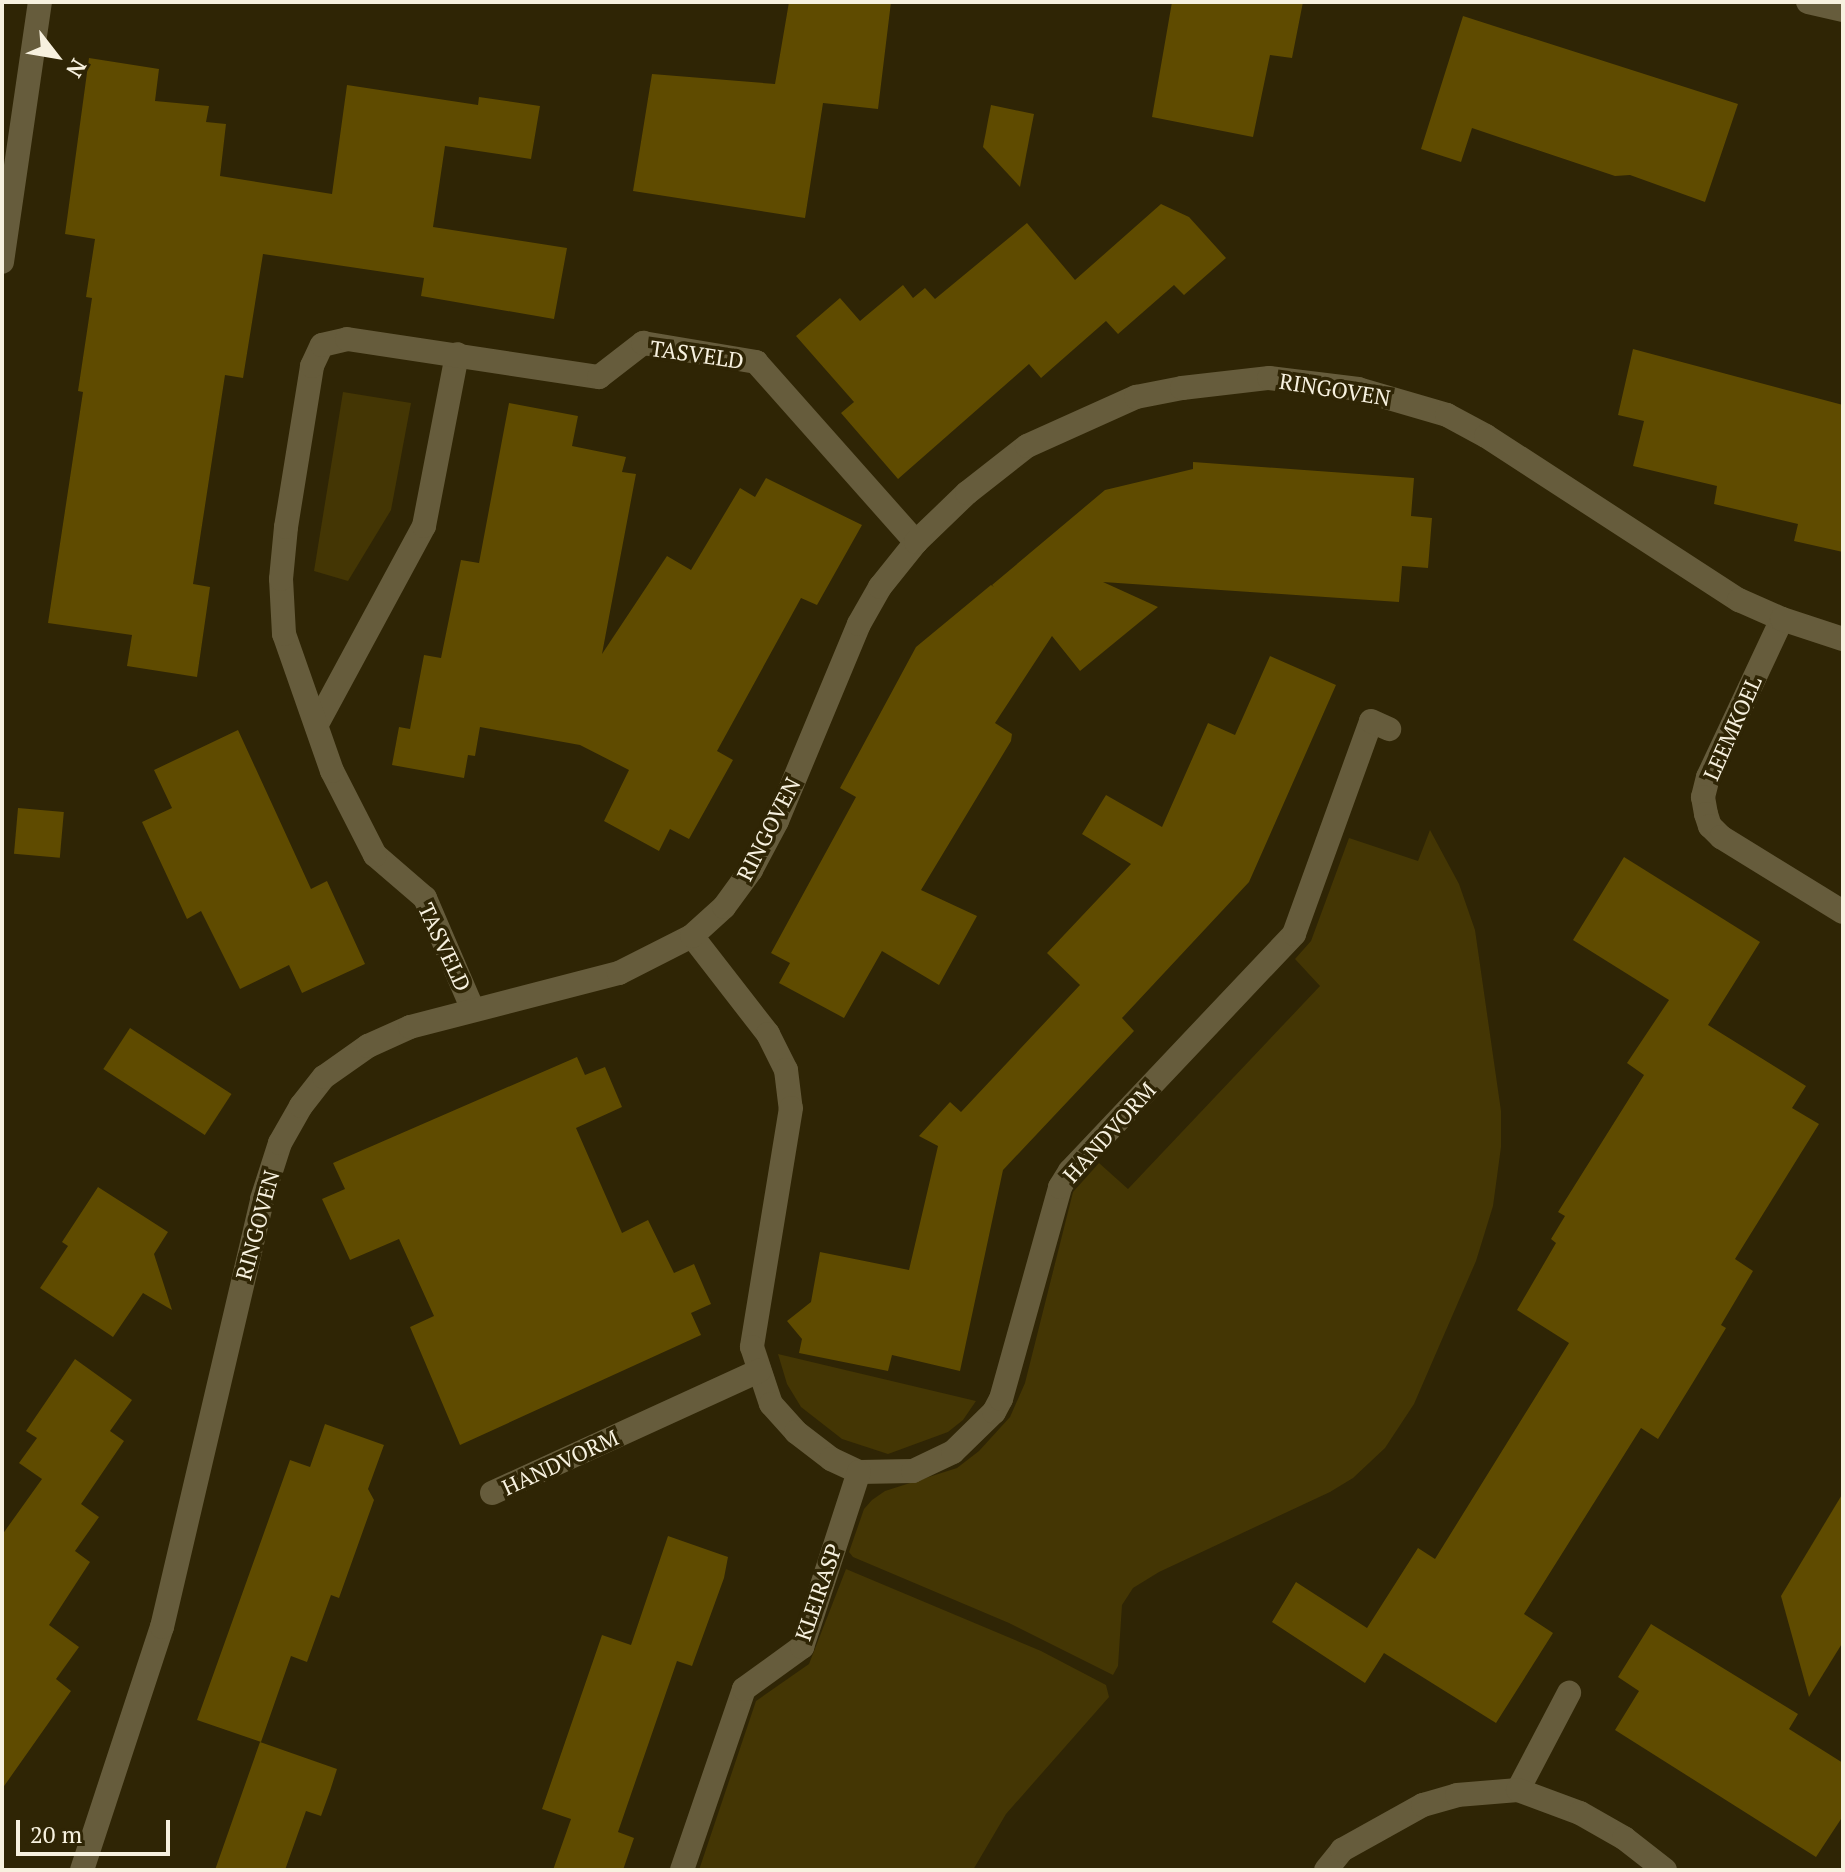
<!DOCTYPE html>
<html>
<head>
<meta charset="utf-8">
<style>
	body { margin:0 }
	#map { position:relative; width:1845px; height:1872px; overflow:hidden; background:#2f2505; font-family:"PT Serif",serif }
	div>[style] { position:absolute }
	.green>* { inset:0; background:#443604 }
	.building>* { inset:0; background:#5f4b00; transform-origin:0 0 }
	.minor>* { height:24px; margin:-12px; padding:0 12px; transform-origin:12px; border-radius:12px; background:#665c3c }
	span { translate:-50% -50%; white-space:nowrap; text-align:center; line-height:1.15; -webkit-text-stroke:7px #2f2505; paint-order:stroke }
	.street-label { font-size:22px; color:#f7f1df }
	.frame { position:absolute; inset:0; border:4px solid #f7f1df; pointer-events:none }
	.north { position:absolute; left:16px; top:16px; width:80px; height:80px; -webkit-text-stroke:6px #2f2505; paint-order:stroke; rotate:121deg; font-size:22px; font-weight:700; line-height:32px; text-align:center; color:#f7f1df }
	.north::after { content:''; display:block; margin:auto; width:28px; height:36px; background:#f7f1df; clip-path:polygon(50% 0,100% 100%,50% 72%,0 100%) }
	.scale { position:absolute; left:16px; top:1820px; width:154px; height:36px; box-sizing:border-box; border:4px solid #f7f1df; border-top:0; padding-left:10px; font-size:24px; line-height:28px; white-space:nowrap; color:#f7f1df; -webkit-text-stroke:6px #2f2505; paint-order:stroke }
</style>
</head>
<body>
<div id="map">
	<div class="green">
		<i style="clip-path:polygon(343px 392px,411px 403px,391px 510px,348px 581px,314px 571px)"></i>
		<i style="clip-path:polygon(1430px 830px,1459px 884px,1475px 930px,1501px 1111px,1501px 1147px,1493px 1206px,1476px 1261px,1414px 1404px,1385px 1448px,1353px 1478px,1330px 1492px,1159px 1572px,1133px 1588px,1122px 1605px,1118px 1666px,1113px 1675px,1009px 1623px,853px 1557px,849px 1552px,864px 1509px,872px 1500px,885px 1491px,957px 1468px,979px 1451px,1010px 1417px,1025px 1383px,1073px 1192px,1099px 1163px,1128px 1189px,1320px 986px,1295px 959px,1311px 941px,1349px 838px,1418px 861px)"></i>
		<i style="clip-path:polygon(778px 1354px,976px 1401px,963px 1420px,948px 1432px,888px 1454px,842px 1439px,801px 1407px,787px 1384px)"></i>
		<i style="clip-path:polygon(846px 1569px,1041px 1651px,1106px 1685px,1109px 1697px,1006px 1814px,973px 1870px,699px 1870px,756px 1701px,809px 1664px)"></i>
	</div>
	<div class="building">
		<i style="clip-path:polygon(789px 2px,891px 2px,878px 109px,823px 103px,805px 218px,633px 191px,652px 74px,775px 84px)"></i>
		<i style="clip-path:polygon(1172px 2px,1303px 2px,1292px 58px,1270px 55px,1253px 137px,1152px 117px)"></i>
		<i style="clip-path:polygon(1463px 16px,1738px 104px,1705px 202px,1630px 175px,1615px 176px,1472px 128px,1461px 162px,1421px 149px)"></i>
		<i style="clip-path:polygon(89px 58px,159px 69px,155px 101px,209px 106px,206px 122px,226px 124px,220px 176px,332px 194px,347px 85px,478px 105px,479px 97px,540px 106px,531px 159px,445px 146px,433px 227px,567px 248px,554px 319px,421px 296px,424px 278px,263px 254px,243px 378px,225px 375px,193px 584px,210px 587px,197px 677px,127px 666px,132px 635px,48px 623px,83px 392px,78px 391px,92px 298px,86px 297px,95px 239px,65px 234px)"></i>
		<i style="clip-path:polygon(991px 105px,1034px 114px,1020px 187px,983px 147px)"></i>
		<i style="clip-path:polygon(1161px 204px,1189px 217px,1226px 258px,1184px 295px,1174px 285px,1118px 334px,1106px 321px,1041px 378px,1029px 364px,898px 479px,841px 413px,854px 402px,796px 336px,840px 298px,860px 321px,903px 285px,913px 298px,925px 288px,935px 299px,1027px 223px,1075px 280px)"></i>
		<i style="clip-path:polygon(1633px 349px,1843px 405px,1843px 552px,1794px 541px,1798px 524px,1714px 504px,1717px 486px,1633px 466px,1644px 421px,1618px 415px)"></i>
		<i style="clip-path:polygon(509px 403px,578px 416px,572px 446px,626px 457px,622px 472px,636px 474px,602px 654px,667px 556px,691px 570px,740px 488px,755px 497px,766px 478px,862px 525px,817px 605px,801px 598px,717px 751px,733px 760px,689px 839px,670px 829px,659px 851px,604px 821px,629px 770px,580px 745px,480px 727px,475px 756px,468px 755px,464px 778px,392px 765px,399px 727px,410px 729px,424px 655px,441px 658px,461px 560px,479px 563px)"></i>
		<i style="clip-path:polygon(1193px 462px,1414px 478px,1411px 516px,1432px 518px,1428px 568px,1402px 566px,1399px 602px,1103px 582px,1158px 607px,1080px 671px,1052px 636px,995px 723px,1012px 734px,1011px 741px,921px 890px,977px 916px,939px 985px,882px 951px,844px 1018px,779px 983px,790px 963px,771px 953px,856px 797px,840px 788px,916px 647px,991px 585px,994px 587px,992px 585px,1105px 490px,1193px 469px)"></i>
		<i style="clip-path:polygon(1270px 656px,1336px 685px,1249px 882px,1122px 1018px,1134px 1031px,1003px 1170px,960px 1371px,892px 1355px,888px 1371px,799px 1353px,802px 1339px,787px 1321px,811px 1302px,820px 1252px,909px 1270px,938px 1146px,919px 1136px,950px 1102px,961px 1112px,1080px 985px,1047px 953px,1131px 864px,1082px 834px,1106px 795px,1162px 827px,1208px 723px,1235px 735px)"></i>
		<i style="clip-path:polygon(238px 730px,311px 889px,327px 881px,365px 964px,302px 993px,289px 965px,240px 989px,201px 911px,187px 919px,142px 822px,172px 808px,154px 770px)"></i>
		<i style="left:18px;top:808px;width:46px;height:46px;rotate:5deg"></i>
		<i style="clip-path:polygon(1624px 857px,1760px 942px,1708px 1025px,1806px 1086px,1792px 1108px,1819px 1124px,1735px 1259px,1753px 1271px,1721px 1325px,1726px 1328px,1692px 1384px,1658px 1439px,1641px 1428px,1524px 1614px,1553px 1633px,1496px 1723px,1384px 1653px,1365px 1683px,1272px 1622px,1296px 1582px,1367px 1628px,1418px 1548px,1435px 1559px,1569px 1343px,1517px 1310px,1556px 1243px,1551px 1239px,1565px 1216px,1558px 1212px,1644px 1075px,1627px 1063px,1669px 1000px,1573px 940px)"></i>
		<i style="left:130px;top:1028px;width:121px;height:49px;rotate:33deg"></i>
		<i style="clip-path:polygon(577px 1057px,585px 1075px,605px 1067px,622px 1107px,576px 1128px,622px 1233px,648px 1220px,674px 1273px,694px 1264px,711px 1304px,691px 1313px,701px 1335px,460px 1445px,410px 1327px,434px 1316px,399px 1239px,350px 1260px,322px 1199px,345px 1189px,333px 1163px)"></i>
		<i style="clip-path:polygon(98px 1187px,168px 1232px,154px 1254px,172px 1310px,143px 1293px,113px 1337px,40px 1288px,68px 1246px,62px 1242px)"></i>
		<i style="clip-path:polygon(75px 1359px,132px 1400px,110px 1431px,124px 1441px,81px 1504px,99px 1517px,75px 1551px,90px 1562px,49px 1625px,79px 1647px,56px 1679px,71px 1691px,2px 1789px,2px 1535px,42px 1479px,19px 1463px,37px 1438px,26px 1431px)"></i>
		<i style="clip-path:polygon(325px 1424px,384px 1445px,368px 1489px,374px 1500px,339px 1598px,331px 1595px,307px 1662px,291px 1656px,261px 1742px,197px 1720px,290px 1460px,310px 1467px)"></i>
		<i style="clip-path:polygon(1843px 1493px,1843px 1642px,1809px 1697px,1781px 1596px)"></i>
		<i style="clip-path:polygon(668px 1536px,728px 1557px,724px 1578px,692px 1666px,677px 1661px,618px 1832px,634px 1838px,623px 1870px,553px 1870px,571px 1819px,542px 1809px,602px 1635px,631px 1645px)"></i>
		<i style="clip-path:polygon(1651px 1624px,1798px 1714px,1789px 1729px,1843px 1763px,1843px 1816px,1816px 1857px,1615px 1730px,1639px 1691px,1618px 1677px)"></i>
		<i style="clip-path:polygon(260px 1742px,337px 1769px,330px 1791px,321px 1816px,306px 1811px,285px 1870px,215px 1870px)"></i>
	</div>
	<div class="minor">
		<i style="left:1808px;top:2px;width:36px;rotate:13deg"></i>
		<i style="left:2px;top:262px;width:263px;rotate:-81.7deg"></i>
		<i style="left:1782px;top:619px;width:174px;rotate:115.1deg"></i>
		<i style="left:1708px;top:777px;width:21px;rotate:104deg"></i>
		<i style="left:1703px;top:797px;width:17px;rotate:80deg"></i>
		<i style="left:1706px;top:814px;width:13px;rotate:72deg"></i>
		<i style="left:1710px;top:826px;width:16px;rotate:45deg"></i>
		<i style="left:1721px;top:837px;width:143px;rotate:31.6deg"></i>
		<i style="left:317px;top:724px;width:225px;rotate:-61.6deg"></i>
		<i style="left:424px;top:526px;width:175px;rotate:-79.1deg"></i>
		<i style="left:692px;top:936px;width:124px;rotate:52.2deg"></i>
		<i style="left:768px;top:1034px;width:40px;rotate:63.4deg"></i>
		<i style="left:786px;top:1070px;width:38px;rotate:83deg"></i>
		<i style="left:791px;top:1108px;width:242px;rotate:99.3deg"></i>
		<i style="left:752px;top:1347px;width:60px;rotate:71.6deg"></i>
		<i style="left:771px;top:1404px;width:38px;rotate:48deg"></i>
		<i style="left:796px;top:1432px;width:44px;rotate:37.6deg"></i>
		<i style="left:831px;top:1459px;width:31px;rotate:25deg"></i>
		<i style="left:859px;top:1472px;width:54px;rotate:-1.1deg"></i>
		<i style="left:913px;top:1471px;width:44px;rotate:-25.4deg"></i>
		<i style="left:953px;top:1452px;width:57px;rotate:-44.3deg"></i>
		<i style="left:994px;top:1412px;width:15px;rotate:-62deg"></i>
		<i style="left:1001px;top:1399px;width:220px;rotate:-74.4deg"></i>
		<i style="left:1060px;top:1187px;width:19px;rotate:-58deg"></i>
		<i style="left:1070px;top:1171px;width:326px;rotate:-46.6deg"></i>
		<i style="left:1294px;top:934px;width:226px;rotate:-70.1deg"></i>
		<i style="left:1371px;top:721px;width:20px;rotate:24deg"></i>
		<i style="left:473px;top:1010px;width:122px;rotate:-113.2deg"></i>
		<i style="left:425px;top:898px;width:66px;rotate:-139.3deg"></i>
		<i style="left:375px;top:855px;width:94px;rotate:-117.1deg"></i>
		<i style="left:332px;top:771px;width:145px;rotate:-109.3deg"></i>
		<i style="left:284px;top:634px;width:55px;rotate:-93.1deg"></i>
		<i style="left:281px;top:579px;width:52px;rotate:-84.5deg"></i>
		<i style="left:286px;top:527px;width:163px;rotate:-80.8deg"></i>
		<i style="left:312px;top:366px;width:23px;rotate:-65deg"></i>
		<i style="left:322px;top:345px;width:26px;rotate:-13deg"></i>
		<i style="left:347px;top:339px;width:255px;rotate:8.6deg"></i>
		<i style="left:599px;top:377px;width:56px;rotate:-37.7deg"></i>
		<i style="left:643px;top:343px;width:115px;rotate:9.5deg"></i>
		<i style="left:756px;top:362px;width:241px;rotate:48.4deg"></i>
		<i style="left:492px;top:1493px;width:294px;rotate:-24.6deg"></i>
		<i style="left:1518px;top:1790px;width:110px;rotate:-62.3deg"></i>
		<i style="left:82px;top:1870px;width:256px;rotate:-71.8deg"></i>
		<i style="left:162px;top:1627px;width:440px;rotate:-76.8deg"></i>
		<i style="left:262px;top:1199px;width:59px;rotate:-72.2deg"></i>
		<i style="left:280px;top:1143px;width:43px;rotate:-60.4deg"></i>
		<i style="left:301px;top:1106px;width:37px;rotate:-52deg"></i>
		<i style="left:324px;top:1077px;width:54px;rotate:-35.2deg"></i>
		<i style="left:368px;top:1046px;width:46px;rotate:-24.3deg"></i>
		<i style="left:410px;top:1027px;width:216px;rotate:-14.5deg"></i>
		<i style="left:619px;top:973px;width:82px;rotate:-26.9deg"></i>
		<i style="left:692px;top:936px;width:43px;rotate:-42.2deg"></i>
		<i style="left:724px;top:907px;width:46px;rotate:-53.9deg"></i>
		<i style="left:751px;top:870px;width:55px;rotate:-62deg"></i>
		<i style="left:777px;top:821px;width:213px;rotate:-67.4deg"></i>
		<i style="left:859px;top:624px;width:43px;rotate:-60.4deg"></i>
		<i style="left:880px;top:587px;width:58px;rotate:-51.3deg"></i>
		<i style="left:916px;top:542px;width:71px;rotate:-43.9deg"></i>
		<i style="left:967px;top:493px;width:76px;rotate:-38.1deg"></i>
		<i style="left:1027px;top:446px;width:120px;rotate:-24.2deg"></i>
		<i style="left:1136px;top:397px;width:47px;rotate:-11.1deg"></i>
		<i style="left:1182px;top:388px;width:88px;rotate:-6.6deg"></i>
		<i style="left:1269px;top:378px;width:90px;rotate:7deg"></i>
		<i style="left:1358px;top:389px;width:93px;rotate:16.3deg"></i>
		<i style="left:1447px;top:415px;width:44px;rotate:28.3deg"></i>
		<i style="left:1486px;top:436px;width:302px;rotate:33deg"></i>
		<i style="left:1739px;top:600px;width:47px;rotate:23.8deg"></i>
		<i style="left:1782px;top:619px;width:64px;rotate:18.2deg"></i>
		<i style="left:682px;top:1870px;width:191px;rotate:-71.1deg"></i>
		<i style="left:744px;top:1689px;width:72px;rotate:-35.9deg"></i>
		<i style="left:802px;top:1647px;width:184px;rotate:-72deg"></i>
		<i style="left:1326px;top:1870px;width:26px;rotate:-51deg"></i>
		<i style="left:1342px;top:1850px;width:93px;rotate:-29.1deg"></i>
		<i style="left:1423px;top:1805px;width:35px;rotate:-16deg"></i>
		<i style="left:1457px;top:1795px;width:61px;rotate:-4.7deg"></i>
		<i style="left:1518px;top:1790px;width:66px;rotate:20.4deg"></i>
		<i style="left:1580px;top:1813px;width:51px;rotate:29.6deg"></i>
		<i style="left:1624px;top:1838px;width:52px;rotate:38deg"></i>
	</div>
	<div class="street-label">
		<span style="left:697px;top:354px;rotate:8deg">TASVELD</span>
		<span style="left:1335px;top:389px;rotate:9deg">RINGOVEN</span>
		<span style="left:1732px;top:728px;rotate:-66deg">LEEMKOEL</span>
		<span style="left:768px;top:829px;rotate:-63deg">RINGOVEN</span>
		<span style="left:445px;top:947px;rotate:65deg">TASVELD</span>
		<span style="left:1109px;top:1132px;rotate:-48deg">HANDVORM</span>
		<span style="left:257px;top:1225px;rotate:-75deg">RINGOVEN</span>
		<span style="left:560px;top:1462px;rotate:-25deg">HANDVORM</span>
		<span style="left:818px;top:1592px;rotate:-71deg">KLEIRASP</span>
	</div>
	<div class="frame"></div>
	<div class="north">N</div>
	<div class="scale">20 m</div>
</div>
</body>
</html>
